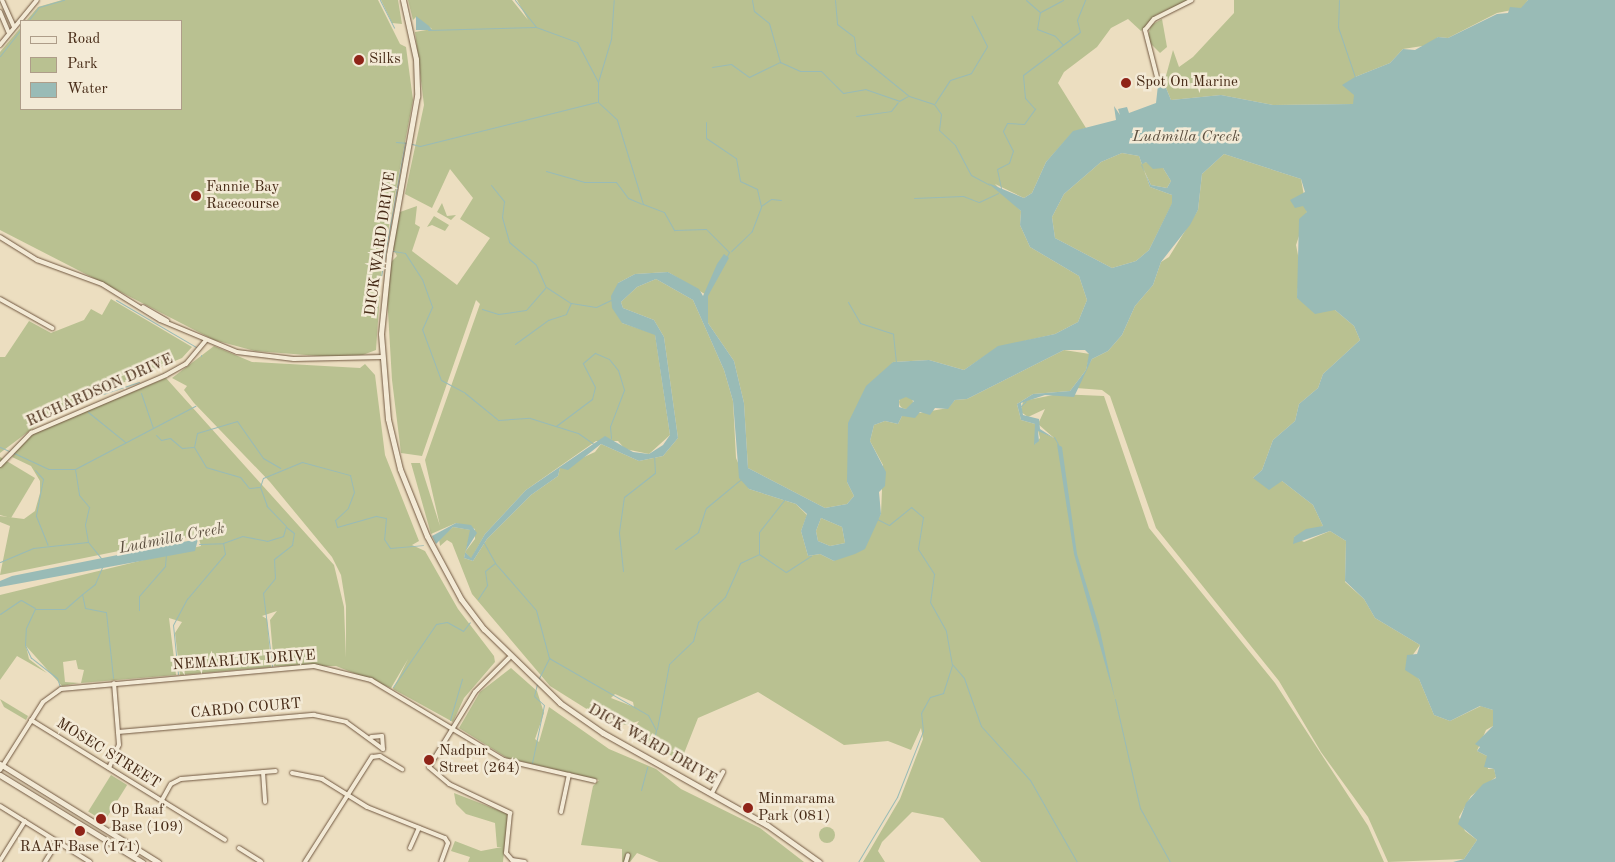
<!DOCTYPE html>
<html>
<head>
<meta charset="utf-8">
<style>
	body { margin:0 }
	#map { position:relative; width:1615px; height:862px; overflow:hidden; background:#ecdec0; font-family:"Old Standard TT",serif }
	div>[style] { position:absolute }
	.green>* { inset:0; background:#b9c191; transform-origin:0 0 }
	.round { border-radius:50% }
	.water>* { inset:0; background:#99bbb6 }
	.stream>* { height:1px; margin:-0.5px; padding:0 0.5px; transform-origin:0.5px; border-radius:0.5px; background:#99bbb6 }
	.roads { filter:drop-shadow(0 0 1px #705740) drop-shadow(0 0 1px #705740) }
	.street>* { height:4px; margin:-2px; padding:0 2px; transform-origin:2px; border-radius:2px; background:#f3ead6 }
	.secondary>* { height:5px; margin:-2.5px; padding:0 2.5px; transform-origin:2.5px; border-radius:2.5px; background:#f3ead6 }
	.dots>* { width:14px; height:14px; translate:-50% -50%; box-sizing:border-box; border:2px solid #f3ead6; border-radius:50% }
	span { translate:-50% -50%; white-space:nowrap; text-align:center; line-height:1.15; -webkit-text-stroke:5px #f3ead6; paint-order:stroke }
	.poi-label { font-size:15px; color:#462a16 }
	.left { translate:0 -50%; text-align:left }
	.street-label { font-size:15px; color:#462a16 }
	.water-label { font-size:16px; color:#5b4e3e; font-style:italic }
	.legend { position:absolute; left:20px; top:20px; width:162px; height:90px; box-sizing:border-box; background:#f3ead6; border:1px solid #ae9d89; margin:0; padding:6px 9px; list-style:none; font-size:15px; color:#462a16 }
	.legend li { display:flex; align-items:center; gap:10px; height:25px }
	.legend b { width:25px; border:1px solid #ae9d89 }
</style>
</head>
<body>
<div id="map">
	<div class="green">
		<i style="clip-path:polygon(62px 0,378px 0,400px 44px,406px 47px,413px 100px,382px 263px,376px 350px,360px 356px,319px 356px,255px 351px,214px 340px,0 230px,0 52px,21px 27px,21px 109px,181px 109px,181px 21px,26px 21px,38px 7px)"></i>
		<i style="clip-path:polygon(381px 0,398px 0,402px 24px,392px 23px)"></i>
		<i style="clip-path:polygon(408px 0,512px 0,528px 20px,517px 0,1189px 0,1156px 15px,1141px 31px,1128px 19px,1111px 28px,1097px 47px,1064px 72px,1058px 83px,1086px 128px,1073px 132px,1046px 162px,1032px 193px,1024px 198px,995px 184px,1021px 211px,1020px 225px,1030px 247px,1079px 276px,1087px 300px,1078px 322px,1055px 334px,998px 347px,964px 370px,929px 360px,893px 362px,847px 482px,854px 496px,847px 504px,825px 508px,748px 468px,744px 403px,734px 361px,708px 323px,708px 296px,668px 272px,635px 274px,618px 283px,622px 323px,655px 334px,670px 435px,649px 454px,625px 449px,618px 441px,596px 441px,526px 490px,485px 534px,471px 559px,465px 552px,475px 539px,475px 529px,456px 523px,431px 534px,411px 463px,420px 463px,440px 526px,425px 460px,480px 304px,476px 300px,422px 456px,401px 453px,392px 380px,387px 295px,390px 263px,397px 256px,392px 247px,400px 212px,417px 206px,415px 224px,420px 227px,412px 251px,457px 285px,490px 238px,460px 219px,473px 198px,450px 169px,432px 208px,405px 194px,424px 105px,415px 32px,432px 29px,416px 17px,413px 20px)"></i>
		<i style="clip-path:polygon(1234px 0,1528px 0,1522px 8px,1497px 13px,1448px 38px,1438px 37px,1429px 45px,1403px 49px,1390px 63px,1355px 77px,1354px 104px,1273px 105px,1221px 95px,1171px 100px,1164px 83px,1173px 50px,1179px 67px,1193px 57px,1234px 13px)"></i>
		<i style="clip-path:polygon(1162px 19px,1167px 47px,1160px 53px,1147px 40px,1151px 25px)"></i>
		<i style="clip-path:polygon(1122px 153px,1139px 156px,1150px 187px,1172px 195px,1172px 204px,1149px 250px,1136px 261px,1112px 268px,1055px 238px,1052px 217px,1064px 194px,1101px 162px)"></i>
		<i style="clip-path:polygon(1224px 154px,1301px 179px,1307px 212px,1296px 245px,1300px 265px,1297px 298px,1335px 310px,1354px 326px,1360px 340px,1323px 374px,1318px 388px,1299px 404px,1295px 421px,1273px 440px,1262px 470px,1253px 478px,1282px 481px,1313px 505px,1323px 526px,1294px 537px,1304px 542px,1330px 531px,1346px 541px,1345px 582px,1364px 599px,1375px 618px,1420px 645px,1406px 664px,1419px 679px,1434px 715px,1450px 721px,1481px 706px,1493px 710px,1493px 726px,1486px 730px,1477px 751px,1487px 756px,1488px 769px,1494px 769px,1496px 777px,1471px 796px,1459px 817px,1465px 831px,1477px 840px,1464px 859px,1388px 862px,1368px 817px,1321px 752px,1279px 681px,1156px 528px,1110px 396px,1102px 390px,1076px 388px,1092px 359px,1108px 351px,1122px 335px,1135px 306px,1153px 285px,1161px 262px,1169px 257px,1198px 210px,1202px 174px)"></i>
		<i style="clip-path:polygon(1146px 162px,1163px 168px,1171px 181px,1167px 188px,1151px 185px,1141px 164px)"></i>
		<i style="clip-path:polygon(442px 203px,447px 216px,456px 215px,451px 220px,437px 212px)"></i>
		<i style="clip-path:polygon(434px 216px,449px 225px,445px 231px,432px 225px,427px 227px)"></i>
		<i style="clip-path:polygon(evenodd,656px 279px,693px 300px,724px 370px,733px 401px,736px 458px,749px 489px,796px 504px,807px 515px,801px 531px,808px 556px,820px 554px,834px 561px,873px 528px,881px 514px,883px 465px,870px 441px,874px 425px,885px 421px,898px 424px,902px 416px,948px 408px,955px 400px,967px 399px,1064px 350px,1090px 354px,1086px 370px,1070px 391px,1033px 394px,1017px 404px,1021px 420px,1035px 424px,1035px 444px,1040px 438px,1038px 430px,1054px 438px,1038px 424px,1045px 409px,1028px 417px,1021px 412px,1023px 401px,1058px 394px,1104px 396px,1149px 528px,1275px 683px,1368px 826px,1384px 862px,981px 862px,943px 818px,912px 812px,882px 842px,878px 851px,885px 862px,863px 862px,900px 799px,923px 739px,921px 728px,911px 750px,888px 741px,844px 745px,758px 692px,698px 718px,681px 761px,631px 733px,639px 721px,626px 725px,601px 718px,550px 686px,472px 594px,452px 543px,447px 540px,440px 546px,439px 539px,453px 527px,471px 530px,464px 558px,473px 561px,487px 539px,531px 495px,558px 476px,560px 468px,595px 452px,601px 444px,639px 461px,663px 456px,678px 438px,664px 337px,654px 320px,623px 308px,621px 302px,637px 287px,656px 279px,615px 694px,633px 702px,634px 707px,611px 698px,615px 694px)"></i>
		<i style="clip-path:polygon(111px 299px,192px 347px,182px 358px,84px 399px,83px 404px,62px 408px,61px 414px,49px 416px,0 453px,0 357px,5px 357px,29px 321px,51px 333px,84px 320px,91px 309px,102px 315px)"></i>
		<i style="clip-path:polygon(214px 346px,252px 362px,360px 368px,365px 364px,375px 375px,385px 455px,419px 541px,412px 545px,425px 551px,458px 609px,494px 656px,495px 662px,464px 698px,453px 722px,393px 689px,408px 659px,391px 688px,336px 666px,274px 666px,270px 620px,277px 611px,262px 616px,267px 619px,271px 667px,180px 675px,175px 633px,182px 622px,169px 618px,176px 675px,81px 683px,84px 670px,78px 669px,76px 660px,63px 662px,65px 682px,79px 683px,62px 686px,26px 646px,29px 659px,47px 673px,17px 656px,0 680px,0 595px,201px 546px,198px 535px,0 575px,10px 526px,0 522px,0 516px,24px 519px,35px 511px,40px 493px,40px 481px,31px 466px,12px 457px,20px 446px,32px 434px,166px 378px,334px 565px,344px 607px,346px 658px,346px 606px,341px 575px,332px 557px,270px 482px,194px 403px,184px 390px,187px 386px,172px 378px)"></i>
		<i class="round" style="left:899px;top:395px;width:14px;height:14px"></i>
		<i style="clip-path:polygon(0 457px,35px 478px,11px 518px,0 515px)"></i>
		<i style="clip-path:polygon(821px 518px,842px 527px,845px 543px,830px 546px,818px 541px,816px 531px)"></i>
		<i style="clip-path:polygon(511px 668px,537px 691px,544px 713px,535px 739px,539px 742px,549px 707px,609px 749px,656px 769px,681px 789px,760px 828px,804px 862px,659px 862px,637px 853px,630px 862px,622px 862px,622px 849px,581px 845px,593px 786px,599px 780px,507px 758px,459px 728px,480px 692px)"></i>
		<i style="clip-path:polygon(0 699px,28px 716px,26px 720px,4px 707px)"></i>
		<i style="left:111px;top:775px;width:19px;height:43px;rotate:32deg"></i>
		<i style="clip-path:polygon(454px 793px,508px 814px,503px 862px,468px 862px,470px 857px,451px 851px,455px 841px,481px 851px,502px 847px,497px 847px,495px 823px,466px 814px,456px 804px)"></i>
		<i class="round" style="left:819px;top:827px;width:16px;height:16px"></i>
	</div>
	<div class="water">
		<i style="clip-path:polygon(evenodd,1528px 0,1615px 0,1615px 862px,1453px 862px,1464px 859px,1477px 840px,1458px 824px,1466px 803px,1483px 784px,1496px 778px,1494px 769px,1484px 767px,1487px 756px,1477px 751px,1480px 747px,1475px 744px,1493px 726px,1493px 710px,1480px 706px,1450px 721px,1434px 715px,1419px 679px,1405px 670px,1407px 655px,1417px 654px,1420px 645px,1375px 618px,1364px 599px,1345px 581px,1346px 541px,1330px 531px,1293px 544px,1294px 537px,1306px 529px,1323px 526px,1313px 505px,1282px 481px,1269px 490px,1253px 478px,1262px 470px,1273px 440px,1295px 421px,1299px 404px,1318px 388px,1323px 374px,1360px 340px,1354px 326px,1335px 310px,1315px 314px,1297px 298px,1299px 219px,1307px 212px,1303px 206px,1295px 208px,1290px 200px,1305px 192px,1301px 179px,1224px 154px,1202px 174px,1198px 210px,1190px 225px,1161px 262px,1153px 285px,1135px 306px,1122px 335px,1108px 351px,1092px 359px,1074px 397px,1045px 395px,1021px 403px,1023px 415px,1039px 419px,1040px 429px,1054px 438px,1038px 431px,1039px 441px,1034px 445px,1035px 424px,1021px 420px,1017px 404px,1033px 394px,1070px 391px,1086px 370px,1089px 354px,1085px 350px,1064px 350px,967px 399px,955px 400px,948px 409px,935px 408px,930px 415px,920px 412px,915px 418px,902px 416px,898px 424px,885px 421px,874px 425px,870px 441px,886px 472px,885px 486px,879px 492px,881px 514px,865px 549px,855px 554px,834px 561px,820px 554px,808px 556px,801px 531px,807px 514px,796px 504px,749px 489px,739px 478px,733px 401px,724px 370px,693px 300px,656px 279px,637px 287px,621px 302px,623px 308px,654px 320px,664px 337px,678px 438px,663px 456px,639px 461px,601px 444px,568px 470px,560px 468px,558px 476px,531px 495px,487px 539px,473px 561px,464px 558px,470px 530px,453px 527px,436px 544px,432px 536px,456px 523px,471px 525px,477px 533px,465px 552px,471px 558px,485px 534px,526px 490px,605px 436px,633px 452px,649px 454px,663px 445px,670px 435px,655px 335px,622px 323px,612px 308px,611px 296px,618px 283px,635px 274px,668px 272px,699px 289px,703px 296px,717px 264px,724px 254px,729px 258px,708px 296px,708px 323px,734px 361px,744px 403px,748px 468px,825px 508px,847px 504px,854px 496px,847px 482px,848px 423px,866px 386px,893px 362px,929px 360px,964px 370px,998px 346px,1055px 334px,1078px 322px,1087px 300px,1079px 276px,1030px 247px,1020px 225px,1021px 211px,988px 183px,1024px 198px,1032px 193px,1046px 162px,1073px 131px,1116px 120px,1114px 106px,1120px 115px,1118px 109px,1127px 107px,1129px 113px,1156px 103px,1158px 85px,1164px 83px,1171px 100px,1221px 95px,1273px 105px,1353px 104px,1354px 95px,1342px 85px,1355px 77px,1390px 63px,1403px 49px,1415px 50px,1438px 37px,1448px 38px,1497px 14px,1508px 13px,1510px 7px,1521px 8px,1528px 0,1122px 153px,1139px 156px,1150px 187px,1172px 195px,1172px 203px,1149px 250px,1136px 261px,1112px 268px,1055px 238px,1052px 217px,1064px 194px,1101px 162px,1122px 153px,1528px 0,1146px 162px,1153px 169px,1163px 168px,1171px 181px,1167px 188px,1151px 185px,1141px 165px,1146px 162px,1528px 0,906px 397px,914px 401px,906px 409px,899px 407px,899px 400px,906px 397px,1528px 0,821px 518px,842px 527px,845px 543px,830px 546px,818px 541px,816px 531px,821px 518px)"></i>
		<i style="clip-path:polygon(416px 16px,429px 26px,432px 30px,416px 30px)"></i>
		<i style="clip-path:polygon(1057px 444px,1062px 447px,1077px 554px,1099px 626px,1115px 699px,1074px 554px)"></i>
		<i style="clip-path:polygon(198px 539px,195px 551px,0 587px,0 581px,12px 576px)"></i>
	</div>
	<div class="stream">
		<i style="left:380px;top:0;width:31px;rotate:63deg"></i>
		<i style="left:515px;top:0;width:34px;rotate:52deg"></i>
		<i style="left:752px;top:0;width:11px;rotate:80deg"></i>
		<i style="left:754px;top:11px;width:19px;rotate:39deg"></i>
		<i style="left:769px;top:23px;width:41px;rotate:74.2deg"></i>
		<i style="left:780px;top:62px;width:22px;rotate:24deg"></i>
		<i style="left:800px;top:71px;width:21px"></i>
		<i style="left:821px;top:71px;width:31px;rotate:45deg"></i>
		<i style="left:843px;top:93px;width:22px;rotate:-10deg"></i>
		<i style="left:865px;top:89px;width:36px;rotate:19deg"></i>
		<i style="left:899px;top:101px;width:10px;rotate:-29deg"></i>
		<i style="left:835px;top:0;width:24px;rotate:85deg"></i>
		<i style="left:837px;top:24px;width:21px;rotate:37deg"></i>
		<i style="left:854px;top:37px;width:16px;rotate:83deg"></i>
		<i style="left:856px;top:53px;width:68px;rotate:39.1deg"></i>
		<i style="left:909px;top:96px;width:26px;rotate:18deg"></i>
		<i style="left:934px;top:104px;width:12px;rotate:55deg"></i>
		<i style="left:941px;top:114px;width:16px;rotate:97deg"></i>
		<i style="left:939px;top:130px;width:22px;rotate:43deg"></i>
		<i style="left:955px;top:145px;width:34px;rotate:62deg"></i>
		<i style="left:971px;top:175px;width:21px;rotate:28deg"></i>
		<i style="left:1026px;top:0;width:18px;rotate:41deg"></i>
		<i style="left:1063px;top:0;width:26px;rotate:152deg"></i>
		<i style="left:1040px;top:12px;width:17px;rotate:100deg"></i>
		<i style="left:1037px;top:29px;width:19px;rotate:21deg"></i>
		<i style="left:1055px;top:36px;width:12px;rotate:48deg"></i>
		<i style="left:1339px;top:0;width:27px;rotate:92deg"></i>
		<i style="left:1338px;top:27px;width:53px;rotate:71.2deg"></i>
		<i style="left:28px;top:21px;width:18px;rotate:-52deg"></i>
		<i style="left:39px;top:7px;width:26px;rotate:-16deg"></i>
		<i style="left:428px;top:30px;width:108px;rotate:-1.6deg"></i>
		<i style="left:536px;top:27px;width:44px;rotate:20.1deg"></i>
		<i style="left:577px;top:42px;width:45px;rotate:62.3deg"></i>
		<i style="left:598px;top:82px;width:20px;rotate:90deg"></i>
		<i style="left:598px;top:102px;width:26px;rotate:43deg"></i>
		<i style="left:617px;top:120px;width:88px;rotate:72.8deg"></i>
		<i style="left:643px;top:204px;width:22px;rotate:21deg"></i>
		<i style="left:664px;top:212px;width:21px;rotate:61deg"></i>
		<i style="left:674px;top:230px;width:32px;rotate:-2deg"></i>
		<i style="left:706px;top:229px;width:33px;rotate:45deg"></i>
		<i style="left:729px;top:252px;width:7px;rotate:117deg"></i>
		<i style="left:0;top:56px;width:34px;rotate:-52deg"></i>
		<i style="left:712px;top:67px;width:19px;rotate:-9deg"></i>
		<i style="left:731px;top:64px;width:22px;rotate:36deg"></i>
		<i style="left:749px;top:77px;width:34px;rotate:-26deg"></i>
		<i style="left:598px;top:82px;width:45px;rotate:-73.2deg"></i>
		<i style="left:611px;top:39px;width:39px;rotate:-86deg"></i>
		<i style="left:935px;top:103px;width:27px;rotate:-57deg"></i>
		<i style="left:950px;top:80px;width:22px;rotate:-18deg"></i>
		<i style="left:971px;top:73px;width:31px;rotate:-59deg"></i>
		<i style="left:987px;top:46px;width:34px;rotate:-117deg"></i>
		<i style="left:856px;top:116px;width:35px;rotate:-8deg"></i>
		<i style="left:891px;top:111px;width:11px;rotate:-52deg"></i>
		<i style="left:706px;top:122px;width:16px;rotate:90deg"></i>
		<i style="left:706px;top:138px;width:36px;rotate:34deg"></i>
		<i style="left:736px;top:158px;width:23px;rotate:80deg"></i>
		<i style="left:740px;top:181px;width:19px;rotate:25deg"></i>
		<i style="left:757px;top:189px;width:18px;rotate:77deg"></i>
		<i style="left:761px;top:207px;width:26px;rotate:111deg"></i>
		<i style="left:752px;top:231px;width:29px;rotate:136deg"></i>
		<i style="left:396px;top:142px;width:12px;rotate:5deg"></i>
		<i style="left:412px;top:144px;width:8px;rotate:14deg"></i>
		<i style="left:420px;top:146px;width:182px;rotate:-14deg"></i>
		<i style="left:546px;top:171px;width:40px;rotate:16deg"></i>
		<i style="left:584px;top:182px;width:32px"></i>
		<i style="left:616px;top:182px;width:20px;rotate:53deg"></i>
		<i style="left:628px;top:198px;width:15px;rotate:23deg"></i>
		<i style="left:491px;top:185px;width:21px;rotate:51deg"></i>
		<i style="left:504px;top:201px;width:16px;rotate:97deg"></i>
		<i style="left:502px;top:217px;width:26px;rotate:74deg"></i>
		<i style="left:509px;top:242px;width:35px;rotate:40deg"></i>
		<i style="left:536px;top:265px;width:24px;rotate:66deg"></i>
		<i style="left:546px;top:287px;width:30px;rotate:33deg"></i>
		<i style="left:571px;top:303px;width:25px;rotate:9deg"></i>
		<i style="left:596px;top:307px;width:17px;rotate:-25deg"></i>
		<i style="left:1001px;top:188px;width:19px;rotate:-102deg"></i>
		<i style="left:997px;top:169px;width:13px;rotate:-27deg"></i>
		<i style="left:1009px;top:163px;width:13px;rotate:-72deg"></i>
		<i style="left:1013px;top:151px;width:22px;rotate:-117deg"></i>
		<i style="left:1003px;top:131px;width:9px;rotate:-63deg"></i>
		<i style="left:1007px;top:123px;width:17px;rotate:3deg"></i>
		<i style="left:1024px;top:124px;width:19px;rotate:-54deg"></i>
		<i style="left:1035px;top:109px;width:15px;rotate:-132deg"></i>
		<i style="left:1025px;top:98px;width:23px;rotate:-95deg"></i>
		<i style="left:1023px;top:75px;width:71px;rotate:-37deg"></i>
		<i style="left:1080px;top:32px;width:12px;rotate:-104deg"></i>
		<i style="left:1077px;top:20px;width:22px;rotate:-68deg"></i>
		<i style="left:914px;top:198px;width:49px;rotate:-2.3deg"></i>
		<i style="left:963px;top:196px;width:17px;rotate:21deg"></i>
		<i style="left:979px;top:202px;width:21px;rotate:-25deg"></i>
		<i style="left:761px;top:206px;width:12px;rotate:-35deg"></i>
		<i style="left:771px;top:199px;width:10px;rotate:6deg"></i>
		<i style="left:393px;top:251px;width:12px;rotate:9deg"></i>
		<i style="left:405px;top:253px;width:31px;rotate:57deg"></i>
		<i style="left:422px;top:279px;width:30px;rotate:70deg"></i>
		<i style="left:432px;top:307px;width:24px;rotate:114deg"></i>
		<i style="left:422px;top:329px;width:54px;rotate:69.6deg"></i>
		<i style="left:441px;top:380px;width:27px;rotate:28deg"></i>
		<i style="left:465px;top:393px;width:43px;rotate:39.3deg"></i>
		<i style="left:498px;top:420px;width:32px;rotate:-4deg"></i>
		<i style="left:530px;top:418px;width:50px;rotate:17.4deg"></i>
		<i style="left:578px;top:433px;width:19px;rotate:35deg"></i>
		<i style="left:377px;top:299px;width:159px;rotate:-79.9deg"></i>
		<i style="left:116px;top:300px;width:93px;rotate:30.4deg"></i>
		<i style="left:848px;top:302px;width:24px;rotate:60deg"></i>
		<i style="left:860px;top:323px;width:35px;rotate:18deg"></i>
		<i style="left:893px;top:334px;width:29px;rotate:84deg"></i>
		<i style="left:482px;top:309px;width:17px;rotate:17deg"></i>
		<i style="left:498px;top:314px;width:28px;rotate:-8deg"></i>
		<i style="left:526px;top:310px;width:29px;rotate:-49deg"></i>
		<i style="left:515px;top:344px;width:41px;rotate:-36deg"></i>
		<i style="left:548px;top:320px;width:19px;rotate:-18deg"></i>
		<i style="left:566px;top:314px;width:12px;rotate:-66deg"></i>
		<i style="left:201px;top:355px;width:1px;rotate:90deg"></i>
		<i style="left:141px;top:393px;width:36px;rotate:71deg"></i>
		<i style="left:64px;top:407px;width:79px;rotate:-18.4deg"></i>
		<i style="left:1020px;top:407px;width:8px;rotate:-45deg"></i>
		<i style="left:88px;top:412px;width:48px;rotate:39deg"></i>
		<i style="left:556px;top:426px;width:45px;rotate:-36.9deg"></i>
		<i style="left:592px;top:399px;width:12px;rotate:-76deg"></i>
		<i style="left:595px;top:387px;width:27px;rotate:-117deg"></i>
		<i style="left:583px;top:363px;width:16px;rotate:-40deg"></i>
		<i style="left:595px;top:353px;width:15px;rotate:23deg"></i>
		<i style="left:609px;top:359px;width:14px;rotate:51deg"></i>
		<i style="left:618px;top:370px;width:21px;rotate:73deg"></i>
		<i style="left:624px;top:390px;width:39px;rotate:111deg"></i>
		<i style="left:610px;top:426px;width:12px;rotate:85deg"></i>
		<i style="left:156px;top:435px;width:7px;rotate:45deg"></i>
		<i style="left:161px;top:440px;width:9px;rotate:-13deg"></i>
		<i style="left:170px;top:438px;width:16px;rotate:40deg"></i>
		<i style="left:182px;top:448px;width:11px;rotate:-5deg"></i>
		<i style="left:1054px;top:437px;width:8px;rotate:60deg"></i>
		<i style="left:0;top:447px;width:12px;rotate:24deg"></i>
		<i style="left:14px;top:453px;width:38px;rotate:25deg"></i>
		<i style="left:48px;top:469px;width:27px"></i>
		<i style="left:75px;top:469px;width:136px;rotate:-27.7deg"></i>
		<i style="left:75px;top:469px;width:26px;rotate:81deg"></i>
		<i style="left:79px;top:495px;width:16px;rotate:50deg"></i>
		<i style="left:89px;top:507px;width:18px;rotate:103deg"></i>
		<i style="left:85px;top:525px;width:17px;rotate:80deg"></i>
		<i style="left:88px;top:542px;width:22px;rotate:51deg"></i>
		<i style="left:35px;top:470px;width:12px;rotate:48deg"></i>
		<i style="left:43px;top:479px;width:38px;rotate:101deg"></i>
		<i style="left:36px;top:516px;width:31px;rotate:68deg"></i>
		<i style="left:260px;top:487px;width:11px;rotate:175deg"></i>
		<i style="left:249px;top:488px;width:14px;rotate:-129deg"></i>
		<i style="left:240px;top:477px;width:35px;rotate:-164deg"></i>
		<i style="left:206px;top:467px;width:23px;rotate:-121deg"></i>
		<i style="left:194px;top:447px;width:14px;rotate:-78deg"></i>
		<i style="left:197px;top:433px;width:42px;rotate:-16.7deg"></i>
		<i style="left:237px;top:421px;width:45px;rotate:54.9deg"></i>
		<i style="left:263px;top:458px;width:20px;rotate:30deg"></i>
		<i style="left:877px;top:519px;width:13px;rotate:27deg"></i>
		<i style="left:889px;top:525px;width:28px;rotate:-39deg"></i>
		<i style="left:911px;top:507px;width:16px;rotate:40deg"></i>
		<i style="left:923px;top:517px;width:32px;rotate:99deg"></i>
		<i style="left:918px;top:549px;width:30px;rotate:57deg"></i>
		<i style="left:934px;top:574px;width:28px;rotate:98deg"></i>
		<i style="left:930px;top:602px;width:33px;rotate:61deg"></i>
		<i style="left:946px;top:631px;width:34px;rotate:80deg"></i>
		<i style="left:952px;top:664px;width:18px;rotate:49deg"></i>
		<i style="left:964px;top:678px;width:51px;rotate:70.5deg"></i>
		<i style="left:981px;top:726px;width:73px;rotate:47.8deg"></i>
		<i style="left:1030px;top:780px;width:95px;rotate:60.2deg"></i>
		<i style="left:484px;top:543px;width:23px;rotate:61deg"></i>
		<i style="left:495px;top:563px;width:62px;rotate:48.9deg"></i>
		<i style="left:536px;top:610px;width:50px;rotate:74.8deg"></i>
		<i style="left:549px;top:658px;width:114px;rotate:29.9deg"></i>
		<i style="left:648px;top:715px;width:17px;rotate:62deg"></i>
		<i style="left:656px;top:730px;width:19px;rotate:102deg"></i>
		<i style="left:199px;top:544px;width:24px;rotate:-2deg"></i>
		<i style="left:223px;top:543px;width:20px;rotate:-20deg"></i>
		<i style="left:242px;top:536px;width:25px;rotate:11deg"></i>
		<i style="left:267px;top:541px;width:17px;rotate:-17deg"></i>
		<i style="left:283px;top:536px;width:10px;rotate:-73deg"></i>
		<i style="left:286px;top:526px;width:28px;rotate:-134deg"></i>
		<i style="left:267px;top:506px;width:20px;rotate:-110deg"></i>
		<i style="left:260px;top:487px;width:9px;rotate:-72deg"></i>
		<i style="left:263px;top:478px;width:42px;rotate:-22.3deg"></i>
		<i style="left:302px;top:462px;width:50px;rotate:15.2deg"></i>
		<i style="left:350px;top:475px;width:17px;rotate:77deg"></i>
		<i style="left:354px;top:492px;width:17px;rotate:111deg"></i>
		<i style="left:348px;top:508px;width:18px;rotate:137deg"></i>
		<i style="left:335px;top:520px;width:7px;rotate:74deg"></i>
		<i style="left:337px;top:527px;width:41px;rotate:-15.8deg"></i>
		<i style="left:376px;top:516px;width:10px;rotate:11deg"></i>
		<i style="left:386px;top:518px;width:21px;rotate:95deg"></i>
		<i style="left:384px;top:539px;width:11px;rotate:56deg"></i>
		<i style="left:390px;top:548px;width:33px;rotate:-5deg"></i>
		<i style="left:675px;top:549px;width:29px;rotate:-36deg"></i>
		<i style="left:698px;top:532px;width:25px;rotate:-72deg"></i>
		<i style="left:706px;top:508px;width:45px;rotate:-39.6deg"></i>
		<i style="left:759px;top:553px;width:21px;rotate:-90deg"></i>
		<i style="left:759px;top:532px;width:42px;rotate:-51.8deg"></i>
		<i style="left:0;top:562px;width:36px;rotate:-23deg"></i>
		<i style="left:33px;top:548px;width:55px;rotate:-6.2deg"></i>
		<i style="left:103px;top:565px;width:21px;rotate:113deg"></i>
		<i style="left:95px;top:584px;width:16px;rotate:142deg"></i>
		<i style="left:82px;top:594px;width:14px;rotate:78deg"></i>
		<i style="left:85px;top:608px;width:21px;rotate:11deg"></i>
		<i style="left:106px;top:612px;width:66px;rotate:83.9deg"></i>
		<i style="left:623px;top:571px;width:39px;rotate:-96deg"></i>
		<i style="left:619px;top:532px;width:35px;rotate:-82deg"></i>
		<i style="left:624px;top:497px;width:39px;rotate:-38deg"></i>
		<i style="left:655px;top:473px;width:18px;rotate:-93deg"></i>
		<i style="left:478px;top:599px;width:17px;rotate:-57deg"></i>
		<i style="left:487px;top:585px;width:14px;rotate:-98deg"></i>
		<i style="left:485px;top:571px;width:13px;rotate:-39deg"></i>
		<i style="left:139px;top:610px;width:14px;rotate:-90deg"></i>
		<i style="left:139px;top:596px;width:40px;rotate:-49deg"></i>
		<i style="left:165px;top:566px;width:12px;rotate:-85deg"></i>
		<i style="left:0;top:614px;width:25px;rotate:-34deg"></i>
		<i style="left:21px;top:600px;width:16px;rotate:30deg"></i>
		<i style="left:272px;top:666px;width:74px;rotate:-97deg"></i>
		<i style="left:263px;top:593px;width:19px;rotate:-51deg"></i>
		<i style="left:275px;top:578px;width:19px;rotate:-93deg"></i>
		<i style="left:274px;top:559px;width:23px;rotate:-38deg"></i>
		<i style="left:292px;top:545px;width:12px;rotate:-81deg"></i>
		<i style="left:294px;top:533px;width:10px;rotate:-143deg"></i>
		<i style="left:178px;top:674px;width:49px;rotate:-95.8deg"></i>
		<i style="left:173px;top:625px;width:30px;rotate:-62deg"></i>
		<i style="left:187px;top:599px;width:59px;rotate:-49.8deg"></i>
		<i style="left:225px;top:554px;width:11px;rotate:-100deg"></i>
		<i style="left:538px;top:680px;width:25px;rotate:-63deg"></i>
		<i style="left:60px;top:687px;width:9px;rotate:-108deg"></i>
		<i style="left:57px;top:678px;width:33px;rotate:-142deg"></i>
		<i style="left:31px;top:658px;width:14px;rotate:-115deg"></i>
		<i style="left:25px;top:645px;width:17px;rotate:-87deg"></i>
		<i style="left:26px;top:628px;width:21px;rotate:-65deg"></i>
		<i style="left:35px;top:609px;width:30px"></i>
		<i style="left:65px;top:609px;width:23px;rotate:-41deg"></i>
		<i style="left:393px;top:687px;width:76px;rotate:-55.7deg"></i>
		<i style="left:436px;top:624px;width:11px;rotate:-10deg"></i>
		<i style="left:447px;top:622px;width:18px;rotate:29deg"></i>
		<i style="left:463px;top:631px;width:11px;rotate:-52deg"></i>
		<i style="left:1115px;top:699px;width:112px;rotate:77.1deg"></i>
		<i style="left:1140px;top:808px;width:62px;rotate:60.9deg"></i>
		<i style="left:450px;top:720px;width:43px;rotate:-73.7deg"></i>
		<i style="left:657px;top:729px;width:66px;rotate:-79.5deg"></i>
		<i style="left:669px;top:664px;width:33px;rotate:-44deg"></i>
		<i style="left:693px;top:641px;width:20px;rotate:-75deg"></i>
		<i style="left:698px;top:622px;width:37px;rotate:-43deg"></i>
		<i style="left:725px;top:597px;width:37px;rotate:-66deg"></i>
		<i style="left:740px;top:563px;width:21px;rotate:-25deg"></i>
		<i style="left:759px;top:554px;width:32px;rotate:34deg"></i>
		<i style="left:786px;top:572px;width:30px;rotate:-33deg"></i>
		<i style="left:532px;top:763px;width:59px;rotate:-78.3deg"></i>
		<i style="left:544px;top:705px;width:13px;rotate:-138deg"></i>
		<i style="left:534px;top:696px;width:12px;rotate:-76deg"></i>
		<i style="left:641px;top:790px;width:24px;rotate:-75deg"></i>
		<i style="left:858px;top:862px;width:76px;rotate:-59deg"></i>
		<i style="left:897px;top:797px;width:71px;rotate:-68.5deg"></i>
		<i style="left:923px;top:731px;width:18px;rotate:-96deg"></i>
		<i style="left:921px;top:713px;width:18px;rotate:-61deg"></i>
		<i style="left:930px;top:697px;width:14px;rotate:-17deg"></i>
		<i style="left:943px;top:693px;width:29px;rotate:-72deg"></i>
	</div>
	<div class="roads">
		<div class="street">
			<i style="left:2px;top:0;width:30px;rotate:66deg"></i>
			<i style="left:0;top:12px;width:23px;rotate:67deg"></i>
			<i style="left:0;top:45px;width:58px;rotate:-50.6deg"></i>
			<i style="left:1157px;top:77px;width:49px;rotate:-104.3deg"></i>
			<i style="left:1145px;top:30px;width:14px;rotate:-51deg"></i>
			<i style="left:1154px;top:19px;width:42px;rotate:-26.6deg"></i>
			<i style="left:0;top:237px;width:44px;rotate:31.9deg"></i>
			<i style="left:37px;top:260px;width:69px;rotate:20.3deg"></i>
			<i style="left:102px;top:284px;width:68px;rotate:31.8deg"></i>
			<i style="left:160px;top:320px;width:83px;rotate:22.6deg"></i>
			<i style="left:237px;top:352px;width:57px;rotate:7deg"></i>
			<i style="left:294px;top:359px;width:89px;rotate:-1.3deg"></i>
			<i style="left:0;top:299px;width:60px;rotate:29.1deg"></i>
			<i style="left:143px;top:307px;width:28px;rotate:30deg"></i>
			<i style="left:0;top:465px;width:45px;rotate:-45.9deg"></i>
			<i style="left:31px;top:433px;width:147px;rotate:-23.2deg"></i>
			<i style="left:166px;top:375px;width:23px;rotate:-29deg"></i>
			<i style="left:186px;top:364px;width:30px;rotate:-50deg"></i>
			<i style="left:509px;top:658px;width:48px;rotate:135deg"></i>
			<i style="left:475px;top:692px;width:88px;rotate:121.5deg"></i>
			<i style="left:429px;top:767px;width:26px;rotate:40deg"></i>
			<i style="left:449px;top:784px;width:68px;rotate:25.4deg"></i>
			<i style="left:510px;top:813px;width:40px;rotate:95.7deg"></i>
			<i style="left:506px;top:853px;width:9px;rotate:49deg"></i>
			<i style="left:512px;top:860px;width:13px;rotate:9deg"></i>
			<i style="left:31px;top:720px;width:228px;rotate:31.7deg"></i>
			<i style="left:118px;top:732px;width:197px;rotate:-5deg"></i>
			<i style="left:314px;top:715px;width:33px;rotate:12deg"></i>
			<i style="left:346px;top:722px;width:46px;rotate:36.1deg"></i>
			<i style="left:383px;top:749px;width:13px;rotate:-94deg"></i>
			<i style="left:382px;top:736px;width:11px;rotate:175deg"></i>
			<i style="left:109px;top:768px;width:25px;rotate:-67deg"></i>
			<i style="left:119px;top:745px;width:62px;rotate:-94.6deg"></i>
			<i style="left:0;top:770px;width:80px;rotate:-57.7deg"></i>
			<i style="left:43px;top:702px;width:22px;rotate:-36deg"></i>
			<i style="left:61px;top:689px;width:254px;rotate:-5.2deg"></i>
			<i style="left:314px;top:666px;width:59px;rotate:13.8deg"></i>
			<i style="left:371px;top:680px;width:155px;rotate:31deg"></i>
			<i style="left:504px;top:760px;width:93px;rotate:13deg"></i>
			<i style="left:263px;top:772px;width:30px;rotate:86deg"></i>
			<i style="left:292px;top:773px;width:31px;rotate:11deg"></i>
			<i style="left:322px;top:779px;width:53px;rotate:31.9deg"></i>
			<i style="left:367px;top:807px;width:84px;rotate:21.7deg"></i>
			<i style="left:445px;top:838px;width:6px;rotate:59deg"></i>
			<i style="left:448px;top:843px;width:20px;rotate:110deg"></i>
			<i style="left:712px;top:793px;width:24px;rotate:-62deg"></i>
			<i style="left:162px;top:800px;width:18px;rotate:-61deg"></i>
			<i style="left:171px;top:784px;width:11px;rotate:-27deg"></i>
			<i style="left:181px;top:779px;width:95px;rotate:-4.8deg"></i>
			<i style="left:0;top:806px;width:106px;rotate:31.9deg"></i>
			<i style="left:561px;top:812px;width:38px;rotate:-78deg"></i>
			<i style="left:239px;top:848px;width:26px;rotate:32deg"></i>
			<i style="left:410px;top:848px;width:22px;rotate:-66deg"></i>
			<i style="left:0;top:861px;width:47px;rotate:-58deg"></i>
			<i style="left:45px;top:862px;width:25px;rotate:-58deg"></i>
			<i style="left:305px;top:862px;width:125px;rotate:-57.5deg"></i>
			<i style="left:372px;top:757px;width:8px;rotate:-7deg"></i>
			<i style="left:380px;top:756px;width:26px;rotate:31deg"></i>
			<i style="left:626px;top:862px;width:7px;rotate:-74deg"></i>
		</div>
		<div class="secondary">
			<i style="left:403px;top:0;width:60px;rotate:77.6deg"></i>
			<i style="left:416px;top:59px;width:37px;rotate:88deg"></i>
			<i style="left:417px;top:96px;width:161px;rotate:100deg"></i>
			<i style="left:389px;top:255px;width:79px;rotate:95.8deg"></i>
			<i style="left:381px;top:334px;width:85px;rotate:85.3deg"></i>
			<i style="left:388px;top:419px;width:51px;rotate:76.5deg"></i>
			<i style="left:400px;top:469px;width:72px;rotate:68.1deg"></i>
			<i style="left:427px;top:536px;width:72px;rotate:61.6deg"></i>
			<i style="left:461px;top:599px;width:38px;rotate:53deg"></i>
			<i style="left:484px;top:629px;width:106px;rotate:44.2deg"></i>
			<i style="left:560px;top:703px;width:52px;rotate:34.9deg"></i>
			<i style="left:603px;top:733px;width:188px;rotate:29.3deg"></i>
			<i style="left:767px;top:825px;width:64px;rotate:35.4deg"></i>
			<i style="left:0;top:764px;width:186px;rotate:31.8deg"></i>
			<i style="left:0;top:775px;width:167px;rotate:31.5deg"></i>
		</div>
	</div>
	<div class="dots">
		<i style="left:359px;top:60px;background:#8f2418"></i>
		<i style="left:1126px;top:83px;background:#8f2418"></i>
		<i style="left:196px;top:196px;background:#8f2418"></i>
		<i style="left:429px;top:760px;background:#8f2418"></i>
		<i style="left:748px;top:808px;background:#8f2418"></i>
		<i style="left:101px;top:819px;background:#8f2418"></i>
		<i style="left:80px;top:831px;background:#8f2418"></i>
	</div>
	<div class="poi-label">
		<span class="left" style="left:369px;top:60px">Silks</span>
		<span class="left" style="left:1136px;top:83px">Spot On Marine</span>
		<span class="left" style="left:206px;top:196px">Fannie Bay<br>Racecourse</span>
		<span class="left" style="left:439px;top:760px">Nadpur<br>Street (264)</span>
		<span class="left" style="left:758px;top:808px">Minmarama<br>Park (081)</span>
		<span class="left" style="left:111px;top:819px">Op Raaf<br>Base (109)</span>
		<span style="left:80px;top:848px">RAAF Base (171)</span>
	</div>
	<div class="street-label">
		<span style="left:381px;top:244px;rotate:-82deg">DICK WARD DRIVE</span>
		<span style="left:100px;top:391px;rotate:-24deg">RICHARDSON DRIVE</span>
		<span style="left:244px;top:661px;rotate:-4deg">NEMARLUK DRIVE</span>
		<span style="left:246px;top:709px;rotate:-5deg">CARDO COURT</span>
		<span style="left:652px;top:745px;rotate:30deg">DICK WARD DRIVE</span>
		<span style="left:108px;top:754px;rotate:32deg">MOSEC STREET</span>
	</div>
	<div class="water-label">
		<span style="left:1186px;top:137px">Ludmilla Creek</span>
		<span style="left:172px;top:539px;rotate:-11deg">Ludmilla Creek</span>
	</div>
	<ul class="legend">
	<li><b style="height:6px;background:#f3ead6"></b>Road</li>
	<li><b style="height:14px;background:#b9c191"></b>Park</li>
	<li><b style="height:14px;background:#99bbb6"></b>Water</li>
	</ul>
</div>
</body>
</html>
